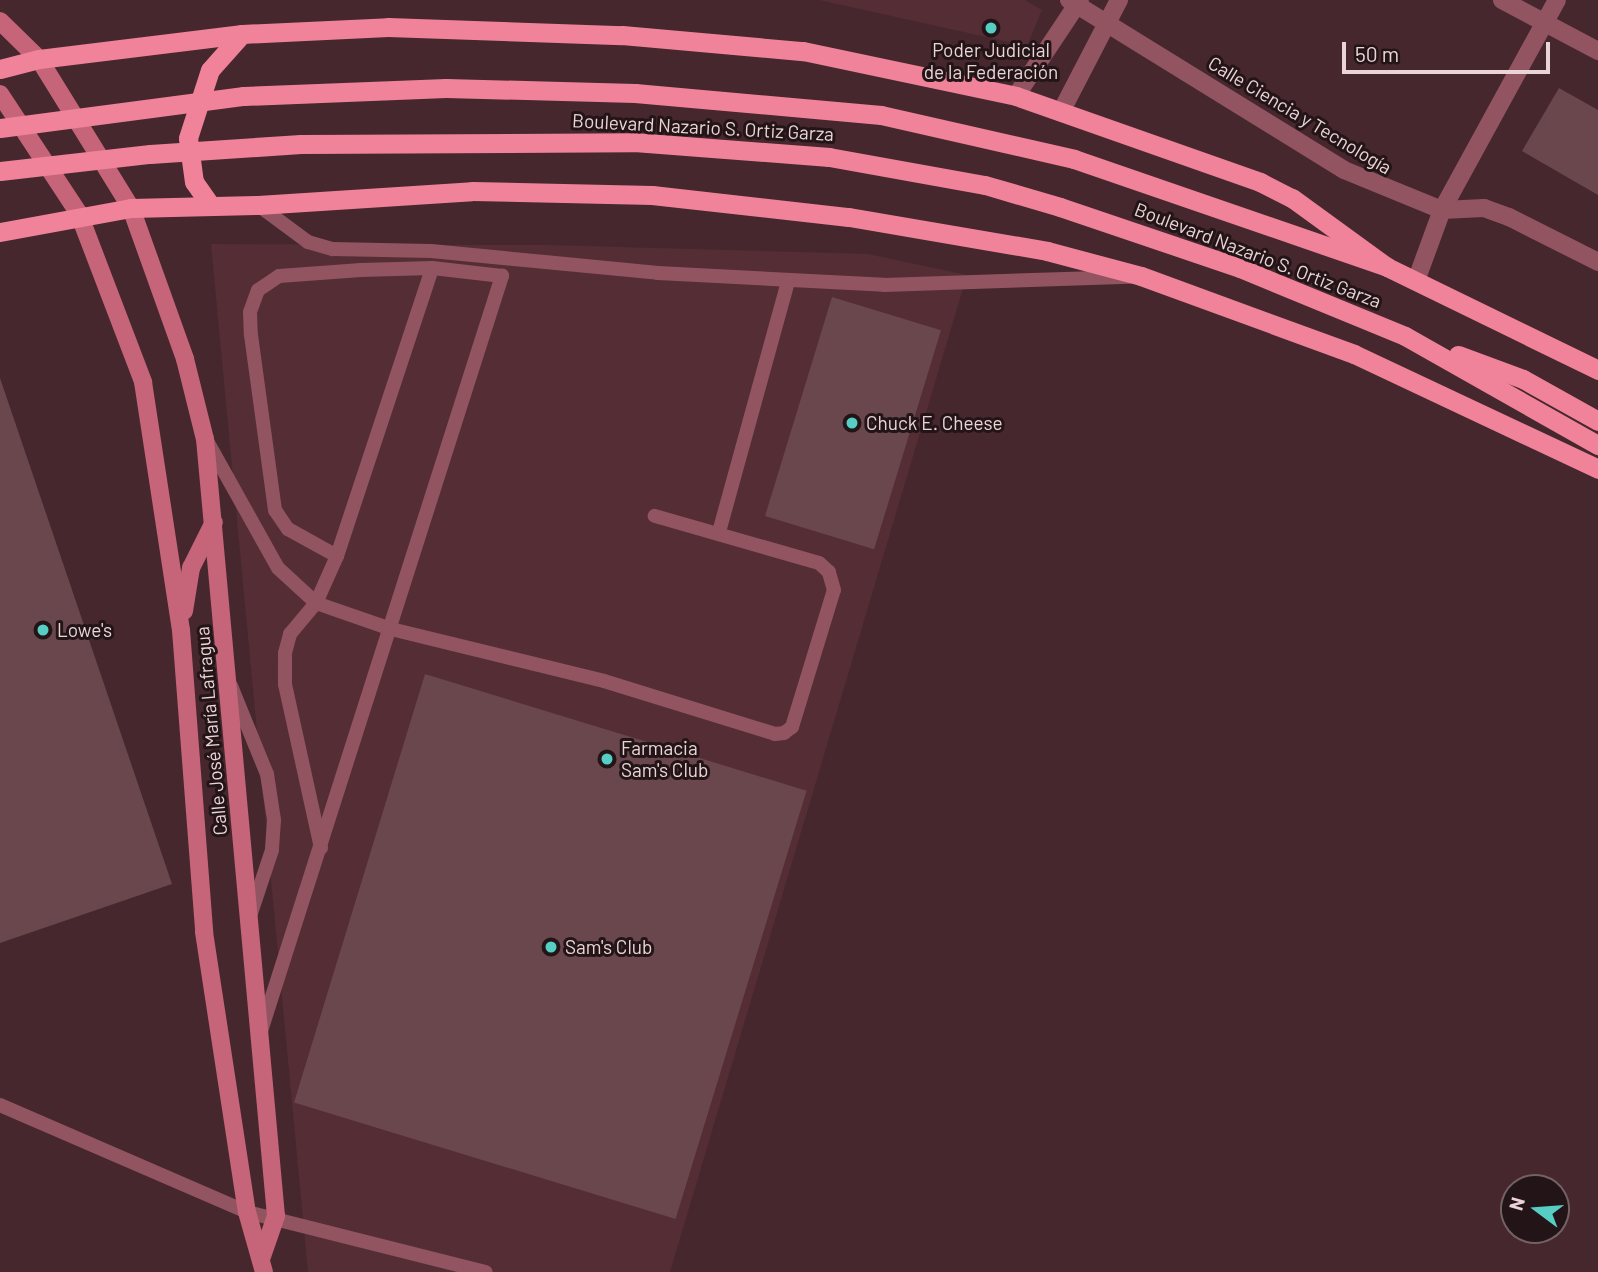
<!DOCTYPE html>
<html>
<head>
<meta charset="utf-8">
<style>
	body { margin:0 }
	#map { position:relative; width:1598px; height:1272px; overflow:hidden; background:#46272d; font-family:Barlow,sans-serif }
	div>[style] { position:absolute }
	.built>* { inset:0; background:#542d35 }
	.building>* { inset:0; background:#69474d; transform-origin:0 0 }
	.service>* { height:14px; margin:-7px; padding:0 7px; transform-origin:7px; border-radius:7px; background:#915460 }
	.minor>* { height:18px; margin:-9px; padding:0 9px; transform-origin:9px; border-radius:9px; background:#915460 }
	.tertiary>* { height:18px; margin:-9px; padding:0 9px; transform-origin:9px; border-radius:9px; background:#915460 }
	.secondary>* { height:18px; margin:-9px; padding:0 9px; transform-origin:9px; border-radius:9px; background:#c66479 }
	.trunk>* { height:19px; margin:-9.5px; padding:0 9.5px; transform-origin:9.5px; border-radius:9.5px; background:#f0839a }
	.trunk-bridge>* { height:19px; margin:-9.5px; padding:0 9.5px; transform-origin:9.5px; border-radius:9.5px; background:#f0839a }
	.dots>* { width:19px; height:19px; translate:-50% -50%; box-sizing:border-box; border:4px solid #231517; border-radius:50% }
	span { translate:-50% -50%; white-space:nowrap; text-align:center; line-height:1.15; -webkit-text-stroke:6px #231517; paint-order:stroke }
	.poi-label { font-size:19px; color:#ead4d7 }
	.left { translate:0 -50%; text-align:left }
	.street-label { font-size:19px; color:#ead4d7 }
	.north { position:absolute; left:1500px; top:1174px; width:70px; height:70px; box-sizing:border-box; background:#231517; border:2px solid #736164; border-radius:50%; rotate:286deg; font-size:19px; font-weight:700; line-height:28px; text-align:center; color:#ead4d7 }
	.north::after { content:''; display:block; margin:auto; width:24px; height:32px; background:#56cec4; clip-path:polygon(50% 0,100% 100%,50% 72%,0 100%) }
	.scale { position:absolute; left:1342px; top:42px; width:208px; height:32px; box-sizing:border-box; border:4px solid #ead4d7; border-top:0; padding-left:9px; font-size:21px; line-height:24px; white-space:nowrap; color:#ead4d7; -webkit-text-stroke:5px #231517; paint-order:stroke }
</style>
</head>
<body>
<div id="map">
	<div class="built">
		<i style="clip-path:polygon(819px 0,1025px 0,1042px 10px,1027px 46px)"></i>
		<i style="clip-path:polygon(211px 244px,546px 245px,868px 254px,967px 275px,670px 1272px,308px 1272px)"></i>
	</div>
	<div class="building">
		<i style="clip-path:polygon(1559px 88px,1598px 110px,1598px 195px,1522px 151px)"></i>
		<i style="left:832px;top:297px;width:114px;height:229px;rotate:17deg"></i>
		<i style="clip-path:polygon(0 378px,172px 884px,0 943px)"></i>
		<i style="left:425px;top:674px;width:399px;height:448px;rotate:17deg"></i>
	</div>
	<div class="service">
		<i style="left:258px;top:205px;width:62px;rotate:36.5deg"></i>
		<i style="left:308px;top:242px;width:26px;rotate:16deg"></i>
		<i style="left:333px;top:249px;width:98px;rotate:1.2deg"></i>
		<i style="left:431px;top:251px;width:228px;rotate:5.5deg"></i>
		<i style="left:658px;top:273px;width:226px;rotate:3deg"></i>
		<i style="left:884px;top:285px;width:245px;rotate:-1.9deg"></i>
		<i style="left:207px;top:441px;width:145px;rotate:60.8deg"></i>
		<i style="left:278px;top:568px;width:52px;rotate:42.6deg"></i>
		<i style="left:316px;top:603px;width:79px;rotate:19.1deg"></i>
		<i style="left:391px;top:629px;width:219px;rotate:13.7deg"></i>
		<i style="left:604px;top:681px;width:179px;rotate:17.2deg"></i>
		<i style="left:775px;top:734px;width:9px;rotate:-6deg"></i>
		<i style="left:784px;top:733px;width:10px;rotate:-37deg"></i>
		<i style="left:792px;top:727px;width:143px;rotate:-73deg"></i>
		<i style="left:834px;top:590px;width:19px;rotate:-106deg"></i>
		<i style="left:829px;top:572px;width:13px;rotate:-138deg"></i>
		<i style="left:819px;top:563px;width:171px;rotate:-164deg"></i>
		<i style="left:719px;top:532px;width:259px;rotate:-74.6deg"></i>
		<i style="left:231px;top:686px;width:95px;rotate:67.8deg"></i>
		<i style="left:267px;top:774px;width:47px;rotate:81.3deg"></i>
		<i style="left:274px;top:820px;width:30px;rotate:94deg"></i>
		<i style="left:272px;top:850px;width:70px;rotate:108.4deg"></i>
		<i style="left:321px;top:848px;width:168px;rotate:-102.4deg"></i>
		<i style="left:285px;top:684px;width:31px;rotate:-90deg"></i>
		<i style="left:285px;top:653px;width:20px;rotate:-75deg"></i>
		<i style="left:290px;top:634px;width:40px;rotate:-50deg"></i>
		<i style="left:316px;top:603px;width:51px;rotate:-65.9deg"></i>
		<i style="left:337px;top:556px;width:303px;rotate:-71.7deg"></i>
		<i style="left:261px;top:1031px;width:793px;rotate:-72.3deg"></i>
		<i style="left:502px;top:276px;width:70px;rotate:-173.5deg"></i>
		<i style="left:432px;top:268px;width:71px;rotate:178.4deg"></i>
		<i style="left:361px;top:270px;width:82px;rotate:175.8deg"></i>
		<i style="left:279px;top:276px;width:25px;rotate:146deg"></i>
		<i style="left:258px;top:290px;width:23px;rotate:110deg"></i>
		<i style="left:250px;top:312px;width:23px;rotate:88deg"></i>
		<i style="left:251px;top:335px;width:177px;rotate:82.2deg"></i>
		<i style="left:275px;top:510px;width:23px;rotate:56deg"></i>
		<i style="left:288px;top:529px;width:56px;rotate:28.9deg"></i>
		<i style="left:0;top:1105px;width:269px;rotate:23.4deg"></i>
		<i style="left:247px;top:1212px;width:246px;rotate:14.1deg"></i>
	</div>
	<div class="minor">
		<i style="left:1069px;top:0;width:323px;rotate:31.7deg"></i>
		<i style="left:1344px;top:170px;width:106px;rotate:22.2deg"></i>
		<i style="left:1442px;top:210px;width:42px;rotate:-2.7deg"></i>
		<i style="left:1484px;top:208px;width:27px;rotate:20deg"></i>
		<i style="left:1509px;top:217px;width:100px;rotate:26.8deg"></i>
		<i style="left:1502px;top:0;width:109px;rotate:28deg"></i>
		<i style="left:1416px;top:281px;width:76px;rotate:-69.9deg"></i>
		<i style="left:1442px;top:210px;width:239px;rotate:-61.3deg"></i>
	</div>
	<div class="tertiary">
		<i style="left:1016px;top:96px;width:115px;rotate:-56.3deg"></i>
		<i style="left:1062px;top:110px;width:124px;rotate:-62.6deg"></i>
	</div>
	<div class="secondary">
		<i style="left:0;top:21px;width:54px;rotate:44.3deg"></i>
		<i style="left:39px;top:59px;width:175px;rotate:58.3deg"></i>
		<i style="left:131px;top:208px;width:160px;rotate:70.3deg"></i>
		<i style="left:185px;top:359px;width:82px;rotate:76deg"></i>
		<i style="left:205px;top:439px;width:780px;rotate:84.78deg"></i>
		<i style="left:276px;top:1216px;width:46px;rotate:109.2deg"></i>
		<i style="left:0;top:94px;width:144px;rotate:56.6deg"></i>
		<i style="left:79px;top:214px;width:180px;rotate:69.1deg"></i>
		<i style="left:143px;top:382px;width:251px;rotate:81.3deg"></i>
		<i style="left:181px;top:630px;width:303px;rotate:85.6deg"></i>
		<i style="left:204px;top:932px;width:283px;rotate:81.3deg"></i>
		<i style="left:247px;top:1212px;width:62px;rotate:74.2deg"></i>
		<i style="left:184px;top:611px;width:44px;rotate:-80.8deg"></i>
		<i style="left:191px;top:568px;width:51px;rotate:-63.4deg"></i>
	</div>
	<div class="trunk">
		<i style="left:0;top:69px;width:40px;rotate:-14.4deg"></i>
		<i style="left:39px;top:59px;width:205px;rotate:-7deg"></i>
		<i style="left:242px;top:34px;width:146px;rotate:-2.7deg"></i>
		<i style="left:388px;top:27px;width:234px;rotate:2deg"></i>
		<i style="left:622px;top:35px;width:182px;rotate:5.1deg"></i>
		<i style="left:803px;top:51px;width:218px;rotate:11.9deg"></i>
		<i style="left:1016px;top:96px;width:259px;rotate:19.4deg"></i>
		<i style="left:1260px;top:182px;width:36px;rotate:27deg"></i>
		<i style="left:1292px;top:198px;width:117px;rotate:36deg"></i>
		<i style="left:1074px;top:159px;width:331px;rotate:19deg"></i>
		<i style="left:1387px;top:267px;width:235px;rotate:26deg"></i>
		<i style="left:211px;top:206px;width:29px;rotate:-125deg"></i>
		<i style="left:194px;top:182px;width:44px;rotate:-97.8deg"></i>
		<i style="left:188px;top:138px;width:71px;rotate:-72.1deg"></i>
		<i style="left:210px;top:70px;width:48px;rotate:-48.4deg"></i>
		<i style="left:1060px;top:207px;width:190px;rotate:18.7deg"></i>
		<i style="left:1240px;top:268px;width:178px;rotate:22.4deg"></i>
		<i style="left:1405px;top:336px;width:222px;rotate:29.5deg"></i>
		<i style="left:0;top:232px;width:133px;rotate:-10.4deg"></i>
		<i style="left:131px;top:208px;width:127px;rotate:-1.4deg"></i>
		<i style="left:258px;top:205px;width:214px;rotate:-3.7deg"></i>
		<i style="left:472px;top:191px;width:180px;rotate:1.3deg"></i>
		<i style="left:652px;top:195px;width:198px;rotate:6.4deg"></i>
		<i style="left:849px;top:217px;width:201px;rotate:9.7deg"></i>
		<i style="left:1047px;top:251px;width:97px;rotate:14.9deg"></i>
		<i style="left:1141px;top:276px;width:227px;rotate:20.1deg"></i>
		<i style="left:1354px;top:354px;width:270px;rotate:25.2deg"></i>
		<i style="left:1458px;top:355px;width:69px;rotate:20.3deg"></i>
		<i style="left:1523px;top:379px;width:86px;rotate:29.2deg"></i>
	</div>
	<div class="trunk-bridge">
		<i style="left:0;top:128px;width:246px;rotate:-7.5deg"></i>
		<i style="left:244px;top:96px;width:202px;rotate:-2.3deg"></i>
		<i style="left:446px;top:88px;width:189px;rotate:1.5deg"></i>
		<i style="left:635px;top:93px;width:247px;rotate:5.1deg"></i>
		<i style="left:881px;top:115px;width:198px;rotate:12.8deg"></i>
		<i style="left:0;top:171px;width:151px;rotate:-6.5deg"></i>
		<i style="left:150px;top:154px;width:151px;rotate:-3.8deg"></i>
		<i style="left:301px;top:144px;width:333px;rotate:-0.3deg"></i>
		<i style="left:634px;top:142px;width:196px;rotate:4.4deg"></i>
		<i style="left:829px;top:157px;width:158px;rotate:10.2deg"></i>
		<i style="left:985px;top:185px;width:78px;rotate:16.3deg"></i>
	</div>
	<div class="dots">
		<i style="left:991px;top:28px;background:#56cec4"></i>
		<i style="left:852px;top:423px;background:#56cec4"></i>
		<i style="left:43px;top:630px;background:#56cec4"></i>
		<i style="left:607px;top:759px;background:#56cec4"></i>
		<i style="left:551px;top:947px;background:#56cec4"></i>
	</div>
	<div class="poi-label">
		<span style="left:991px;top:61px">Poder Judicial<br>de la Federación</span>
		<span class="left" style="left:866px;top:423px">Chuck E. Cheese</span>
		<span class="left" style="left:57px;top:630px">Lowe's</span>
		<span class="left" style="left:621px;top:759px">Farmacia<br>Sam's Club</span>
		<span class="left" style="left:565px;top:947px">Sam's Club</span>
	</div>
	<div class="street-label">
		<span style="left:1300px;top:115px;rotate:31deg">Calle Ciencia y Tecnología</span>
		<span style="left:703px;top:127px;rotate:3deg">Boulevard Nazario S. Ortiz Garza</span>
		<span style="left:1258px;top:255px;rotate:21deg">Boulevard Nazario S. Ortiz Garza</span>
		<span style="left:211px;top:731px;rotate:-95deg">Calle José María Lafragua</span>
	</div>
	<div class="north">N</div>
	<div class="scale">50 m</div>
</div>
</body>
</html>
